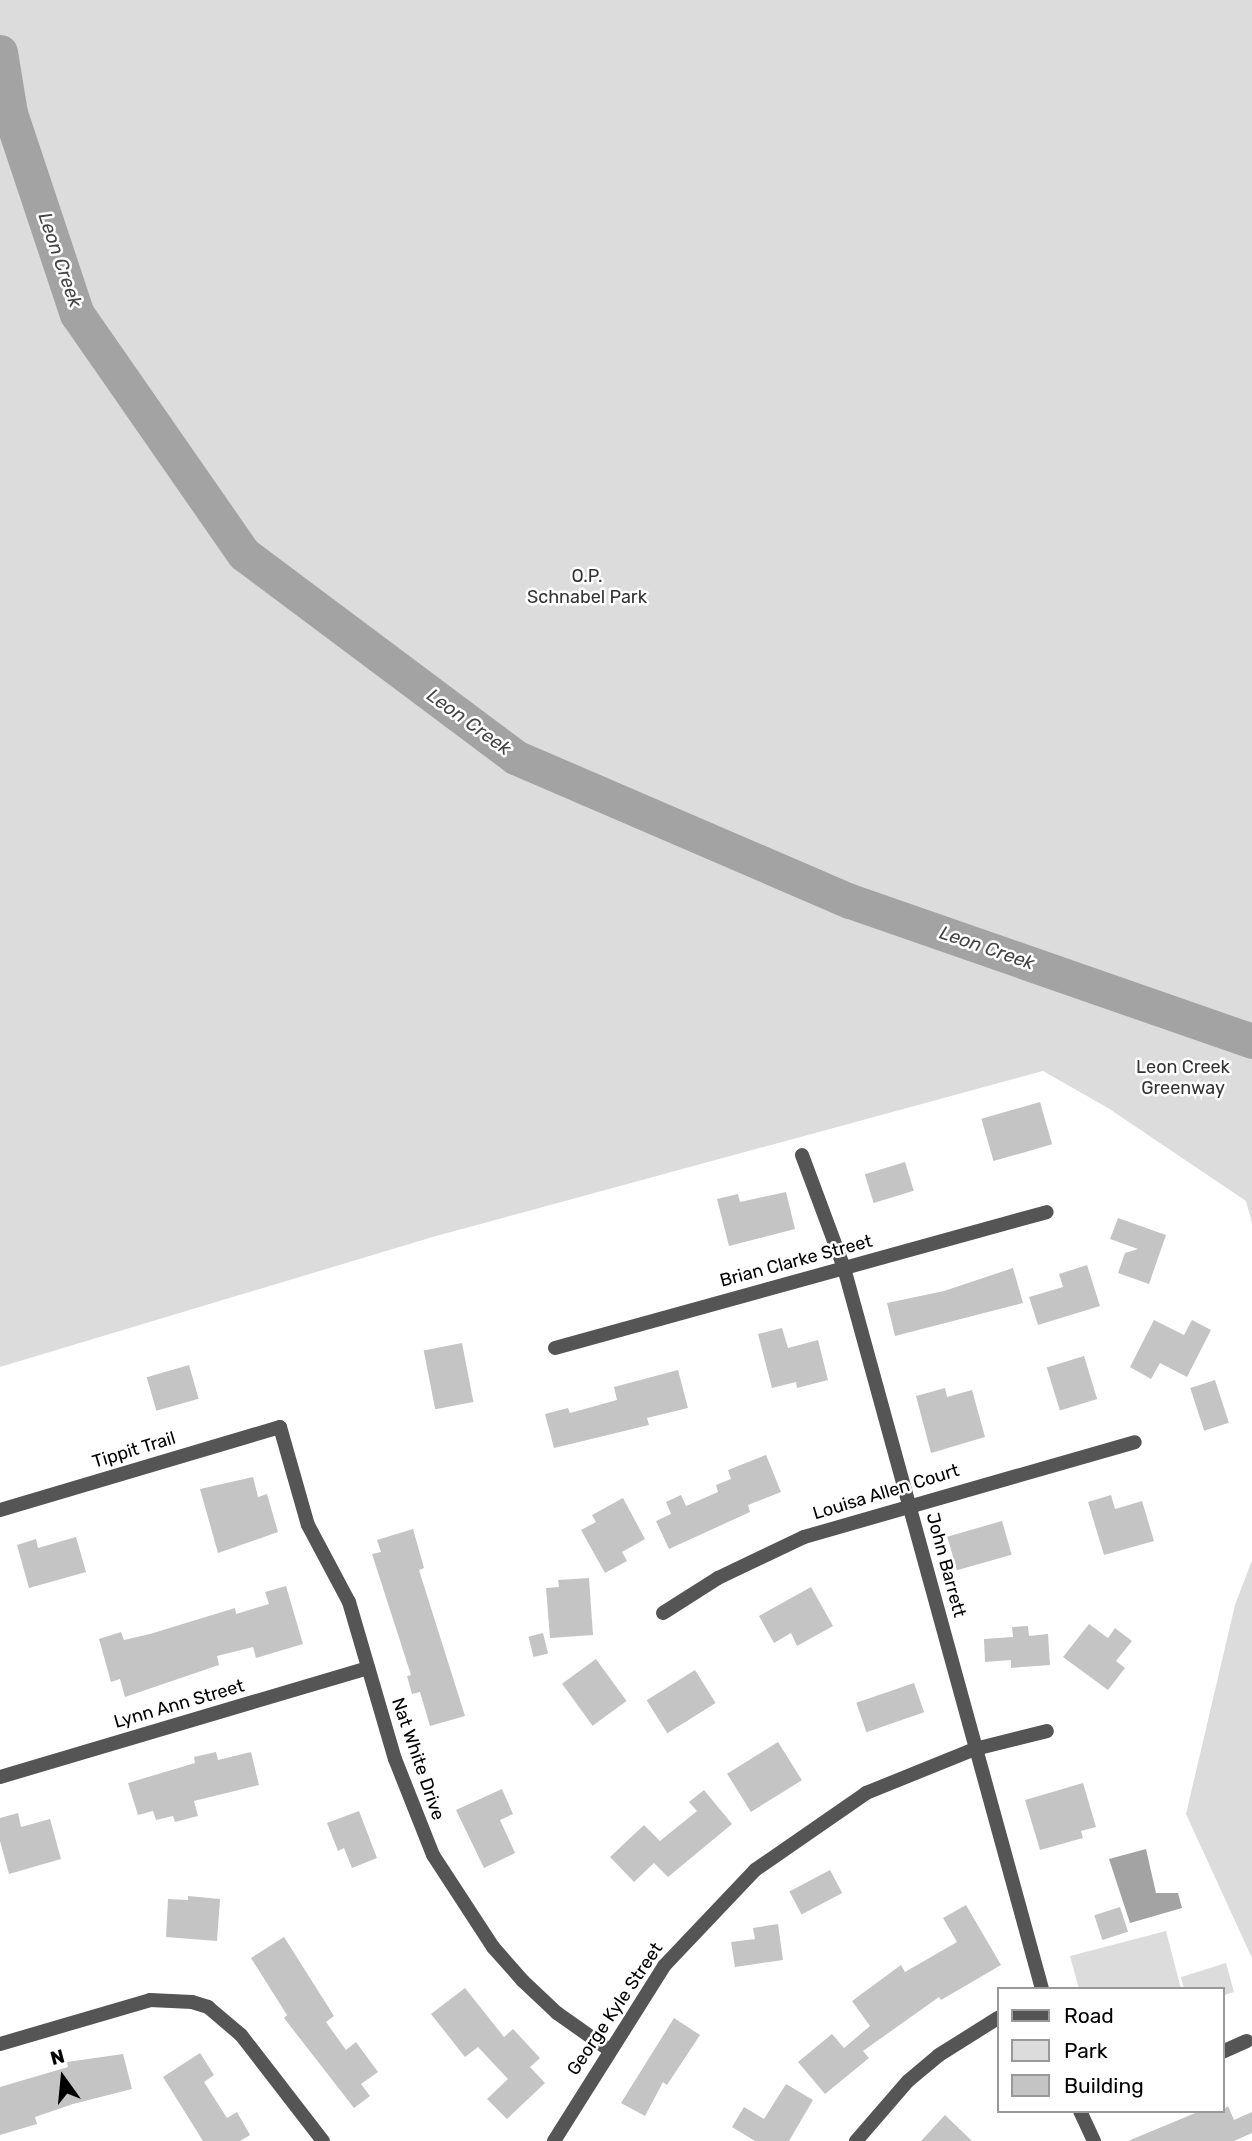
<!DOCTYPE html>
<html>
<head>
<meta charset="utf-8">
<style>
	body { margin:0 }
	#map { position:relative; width:1252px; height:2141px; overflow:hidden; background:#fff; font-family:Rubik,sans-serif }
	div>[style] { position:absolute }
	.green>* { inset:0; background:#dcdcdc }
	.water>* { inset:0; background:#a3a3a3 }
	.river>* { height:35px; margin:-17.5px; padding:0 17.5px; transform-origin:17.5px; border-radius:17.5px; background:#a3a3a3 }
	.building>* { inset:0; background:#c4c4c4; transform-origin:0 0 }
	.minor>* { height:14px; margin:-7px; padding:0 7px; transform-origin:7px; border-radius:7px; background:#555 }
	span { translate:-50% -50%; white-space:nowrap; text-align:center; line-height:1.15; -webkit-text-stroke:5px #fff; paint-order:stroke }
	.park-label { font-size:18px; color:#333 }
	.street-label { font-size:18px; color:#000 }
	.water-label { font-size:19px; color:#444; font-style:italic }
	.legend { position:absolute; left:997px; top:1987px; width:228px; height:126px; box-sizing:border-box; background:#fff; border:2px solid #999; margin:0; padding:9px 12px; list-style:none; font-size:21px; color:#000 }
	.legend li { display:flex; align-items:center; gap:14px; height:35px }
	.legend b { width:35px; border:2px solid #999 }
	.north { position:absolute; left:28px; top:2043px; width:70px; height:70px; -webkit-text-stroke:5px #fff; paint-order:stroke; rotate:345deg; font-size:19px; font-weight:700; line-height:28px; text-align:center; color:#000 }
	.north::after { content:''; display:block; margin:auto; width:24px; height:32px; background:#000; clip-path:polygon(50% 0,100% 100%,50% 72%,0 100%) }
</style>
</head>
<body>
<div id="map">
	<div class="green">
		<i style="clip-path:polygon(0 0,1252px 0,1252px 1223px,1246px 1201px,1108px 1108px,1043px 1071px,436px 1236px,0 1367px)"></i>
		<i style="clip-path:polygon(1252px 1560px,1252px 1958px,1186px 1814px,1235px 1605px)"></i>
		<i style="clip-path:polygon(1166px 1931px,1181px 1989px,1079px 1989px,1070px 1956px)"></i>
		<i style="clip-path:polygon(1226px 1963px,1234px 1992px,1222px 1996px,1222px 1989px,1184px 1989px,1181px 1977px)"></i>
	</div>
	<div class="water">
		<i style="clip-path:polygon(1146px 1849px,1156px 1893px,1178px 1893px,1182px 1908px,1130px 1923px,1109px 1859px)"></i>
	</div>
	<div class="river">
		<i style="left:0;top:52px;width:62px;rotate:80.7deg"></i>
		<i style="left:10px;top:113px;width:212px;rotate:71.6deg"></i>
		<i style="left:77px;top:314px;width:292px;rotate:55.2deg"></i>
		<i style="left:244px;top:554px;width:339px;rotate:36.8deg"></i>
		<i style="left:515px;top:757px;width:365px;rotate:23.3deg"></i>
		<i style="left:850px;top:901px;width:426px;rotate:19.2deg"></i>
	</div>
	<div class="building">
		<i style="left:1040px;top:1102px;width:44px;height:61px;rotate:74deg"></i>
		<i style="left:905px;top:1162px;width:30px;height:42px;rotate:73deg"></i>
		<i style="clip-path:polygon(786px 1192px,795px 1229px,729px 1246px,717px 1199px,738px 1194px,740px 1202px)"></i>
		<i style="clip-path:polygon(1118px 1218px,1166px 1235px,1149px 1284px,1118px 1273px,1125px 1253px,1138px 1249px,1110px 1239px)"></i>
		<i style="clip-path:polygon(1087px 1265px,1100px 1306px,1038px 1325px,1029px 1297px,1063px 1287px,1059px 1274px)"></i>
		<i style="clip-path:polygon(1013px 1268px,1023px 1303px,895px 1336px,887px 1303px,944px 1291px)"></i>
		<i style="clip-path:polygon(1154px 1320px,1184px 1335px,1192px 1320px,1211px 1330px,1187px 1377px,1160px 1363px,1151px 1379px,1130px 1367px)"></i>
		<i style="clip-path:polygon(782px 1328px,788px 1348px,818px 1340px,828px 1380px,797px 1388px,796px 1382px,772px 1388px,758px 1334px)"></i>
		<i style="left:462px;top:1343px;width:60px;height:39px;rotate:79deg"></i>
		<i style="left:1084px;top:1356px;width:45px;height:39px;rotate:73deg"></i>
		<i style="left:189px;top:1365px;width:35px;height:44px;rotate:74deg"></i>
		<i style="clip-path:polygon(678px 1370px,688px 1408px,647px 1418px,649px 1425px,554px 1448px,545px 1414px,568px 1408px,570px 1413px,617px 1400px,614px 1387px)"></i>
		<i style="left:1215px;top:1380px;width:45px;height:26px;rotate:72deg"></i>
		<i style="clip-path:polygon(945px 1388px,947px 1397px,972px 1390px,985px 1437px,931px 1453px,916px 1396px)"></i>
		<i style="clip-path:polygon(766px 1455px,781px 1492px,748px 1505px,750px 1512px,669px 1549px,656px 1521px,671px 1514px,666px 1502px,681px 1495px,686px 1506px,718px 1492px,716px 1485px,731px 1479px,728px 1470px)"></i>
		<i style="clip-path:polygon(253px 1477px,258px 1497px,267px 1494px,278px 1532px,218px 1553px,200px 1489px)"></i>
		<i style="clip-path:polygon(1111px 1495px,1115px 1509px,1142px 1501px,1154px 1541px,1104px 1555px,1088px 1502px)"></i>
		<i style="clip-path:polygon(623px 1498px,645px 1539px,622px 1552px,627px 1561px,605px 1573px,581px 1530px,596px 1522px,592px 1515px)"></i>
		<i style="left:1002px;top:1521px;width:35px;height:57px;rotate:74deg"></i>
		<i style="clip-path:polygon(413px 1529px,424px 1568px,419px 1570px,465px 1716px,430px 1726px,420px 1692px,412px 1694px,407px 1676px,411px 1675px,372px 1554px,381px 1552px,377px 1540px)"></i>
		<i style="clip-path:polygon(76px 1537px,86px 1572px,29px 1588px,17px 1545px,36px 1539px,38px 1548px)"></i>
		<i style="clip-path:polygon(589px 1578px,593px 1635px,550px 1638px,546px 1588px,559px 1587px,558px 1580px)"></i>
		<i style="clip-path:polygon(286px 1586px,303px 1644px,256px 1658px,253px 1647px,217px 1656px,219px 1665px,125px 1697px,120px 1679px,111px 1682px,99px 1639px,121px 1632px,124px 1640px,150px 1634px,235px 1608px,236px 1614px,269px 1604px,265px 1592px)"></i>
		<i style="clip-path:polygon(811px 1587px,833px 1626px,797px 1646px,791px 1633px,774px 1643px,759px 1616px)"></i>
		<i style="clip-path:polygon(1089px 1624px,1108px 1638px,1115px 1628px,1132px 1641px,1116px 1661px,1125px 1668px,1108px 1690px,1063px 1657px)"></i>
		<i style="clip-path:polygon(1028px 1626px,1029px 1636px,1048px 1634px,1050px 1665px,1011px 1668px,1011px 1660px,985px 1662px,984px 1639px,1013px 1637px,1012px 1627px)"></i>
		<i style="left:543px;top:1633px;width:21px;height:15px;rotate:76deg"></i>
		<i style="left:596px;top:1659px;width:52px;height:42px;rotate:54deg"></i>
		<i style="left:695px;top:1670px;width:39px;height:57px;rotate:58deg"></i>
		<i style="left:914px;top:1683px;width:31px;height:61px;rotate:71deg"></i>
		<i style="left:778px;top:1742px;width:45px;height:60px;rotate:58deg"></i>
		<i style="clip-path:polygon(216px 1752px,218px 1760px,251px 1752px,259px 1785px,194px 1801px,198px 1816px,175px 1822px,173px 1816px,156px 1820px,153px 1811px,138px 1815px,128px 1783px,195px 1763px,194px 1757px)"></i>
		<i style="clip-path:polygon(1083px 1783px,1096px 1827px,1081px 1831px,1083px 1838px,1040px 1850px,1025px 1800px)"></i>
		<i style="clip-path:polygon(502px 1789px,513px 1814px,500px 1820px,515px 1853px,484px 1868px,456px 1810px)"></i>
		<i style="clip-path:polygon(704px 1790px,732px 1824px,668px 1877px,654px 1863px,634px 1882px,610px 1857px,644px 1825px,660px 1841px,697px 1811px,689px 1802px)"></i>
		<i style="clip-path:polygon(359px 1811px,377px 1858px,352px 1868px,344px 1848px,338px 1851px,327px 1823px)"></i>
		<i style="clip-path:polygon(18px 1813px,21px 1827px,50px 1819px,61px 1859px,9px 1874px,0 1841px,0 1818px)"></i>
		<i style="left:830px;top:1870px;width:26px;height:46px;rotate:62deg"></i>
		<i style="clip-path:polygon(188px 1896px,220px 1899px,217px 1941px,166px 1937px,168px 1899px,188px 1900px)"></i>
		<i style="clip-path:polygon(966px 1905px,1001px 1965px,941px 2000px,939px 1997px,863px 2051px,869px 2058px,825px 2094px,798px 2062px,832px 2034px,844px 2048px,870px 2026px,852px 2001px,901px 1965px,905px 1972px,957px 1942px,943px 1918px)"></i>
		<i style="left:1120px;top:1907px;width:26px;height:27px;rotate:72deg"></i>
		<i style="clip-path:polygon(778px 1924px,783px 1960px,735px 1967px,731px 1942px,755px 1939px,753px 1928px)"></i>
		<i style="clip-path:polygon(284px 1937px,334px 2016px,326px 2022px,346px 2050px,356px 2042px,378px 2072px,361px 2084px,370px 2096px,354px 2108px,284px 2018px,287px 2015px,251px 1958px)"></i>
		<i style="clip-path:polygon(465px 1988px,504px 2037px,513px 2029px,540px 2058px,530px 2067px,545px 2083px,507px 2119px,487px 2099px,508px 2079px,478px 2047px,465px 2057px,431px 2014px)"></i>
		<i style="clip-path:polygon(674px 2018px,700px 2035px,667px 2085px,663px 2082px,645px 2116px,621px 2103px)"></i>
		<i style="clip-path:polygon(200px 2053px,214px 2075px,204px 2082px,227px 2118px,237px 2112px,250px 2135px,240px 2141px,203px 2141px,163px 2077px)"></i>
		<i style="clip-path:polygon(123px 2054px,132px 2089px,73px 2104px,35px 2117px,37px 2124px,0 2135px,0 2087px,68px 2067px,67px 2062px)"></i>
		<i style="clip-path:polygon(786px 2084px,813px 2100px,789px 2141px,755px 2141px,732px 2127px,744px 2107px,764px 2119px)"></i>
		<i style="clip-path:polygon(1228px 2106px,1234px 2120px,1252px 2112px,1252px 2133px,1234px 2141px,1128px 2141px,1200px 2111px,1222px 2111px)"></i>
		<i style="clip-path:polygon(945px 2115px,972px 2141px,921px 2141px)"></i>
	</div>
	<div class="minor">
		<i style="left:802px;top:1155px;width:121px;rotate:69.6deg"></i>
		<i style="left:844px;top:1268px;width:748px;rotate:74.64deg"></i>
		<i style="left:555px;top:1348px;width:510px;rotate:-15.45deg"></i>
		<i style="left:0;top:1510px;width:292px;rotate:-16.5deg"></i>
		<i style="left:280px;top:1427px;width:102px;rotate:74.1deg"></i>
		<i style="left:308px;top:1525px;width:87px;rotate:62deg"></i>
		<i style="left:349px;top:1602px;width:164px;rotate:73.7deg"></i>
		<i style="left:395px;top:1759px;width:103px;rotate:68.4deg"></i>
		<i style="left:433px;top:1855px;width:110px;rotate:56.9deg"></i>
		<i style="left:493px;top:1947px;width:45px;rotate:48.6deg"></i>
		<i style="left:523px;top:1981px;width:47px;rotate:43.3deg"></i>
		<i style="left:557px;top:2013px;width:62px;rotate:35.2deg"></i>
		<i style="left:663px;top:1613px;width:65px;rotate:-32.5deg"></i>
		<i style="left:718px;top:1578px;width:95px;rotate:-25.5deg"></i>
		<i style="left:804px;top:1537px;width:344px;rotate:-16deg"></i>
		<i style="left:0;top:1777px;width:384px;rotate:-16.5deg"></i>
		<i style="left:0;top:2044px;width:156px;rotate:-16.3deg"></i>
		<i style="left:150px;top:2000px;width:42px;rotate:2.7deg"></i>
		<i style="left:192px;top:2002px;width:17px;rotate:17deg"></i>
		<i style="left:208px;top:2007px;width:43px;rotate:40.3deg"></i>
		<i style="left:241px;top:2035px;width:134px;rotate:52.3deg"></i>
		<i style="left:1222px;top:2052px;width:27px;rotate:-24deg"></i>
		<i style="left:1080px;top:2111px;width:33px;rotate:65deg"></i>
		<i style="left:554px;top:2141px;width:207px;rotate:-57.8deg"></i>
		<i style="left:664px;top:1966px;width:132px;rotate:-46.5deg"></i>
		<i style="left:755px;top:1870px;width:135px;rotate:-34.7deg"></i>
		<i style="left:866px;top:1793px;width:118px;rotate:-22deg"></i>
		<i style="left:975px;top:1749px;width:74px;rotate:-14deg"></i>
		<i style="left:856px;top:2141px;width:79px;rotate:-49.1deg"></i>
		<i style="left:908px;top:2081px;width:40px;rotate:-40deg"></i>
		<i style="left:939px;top:2055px;width:70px;rotate:-32.1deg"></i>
	</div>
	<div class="park-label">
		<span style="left:587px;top:587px">O.P.<br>Schnabel Park</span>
		<span style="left:1183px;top:1078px">Leon Creek<br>Greenway</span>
	</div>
	<div class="street-label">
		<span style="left:796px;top:1261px;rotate:-15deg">Brian Clarke Street</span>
		<span style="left:134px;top:1450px;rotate:-17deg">Tippit Trail</span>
		<span style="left:886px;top:1492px;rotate:-17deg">Louisa Allen Court</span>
		<span style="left:946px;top:1565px;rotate:75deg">John Barrett</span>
		<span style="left:179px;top:1704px;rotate:-16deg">Lynn Ann Street</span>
		<span style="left:418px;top:1759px;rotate:71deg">Nat White Drive</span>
		<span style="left:615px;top:2009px;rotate:-56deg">George Kyle Street</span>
	</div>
	<div class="water-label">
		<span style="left:60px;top:260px;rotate:71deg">Leon Creek</span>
		<span style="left:469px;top:722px;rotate:36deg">Leon Creek</span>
		<span style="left:987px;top:948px;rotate:19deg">Leon Creek</span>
	</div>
	<ul class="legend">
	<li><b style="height:9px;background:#555"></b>Road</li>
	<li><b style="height:19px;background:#dcdcdc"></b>Park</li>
	<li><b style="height:19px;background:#c4c4c4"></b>Building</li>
	</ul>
	<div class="north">N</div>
</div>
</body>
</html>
